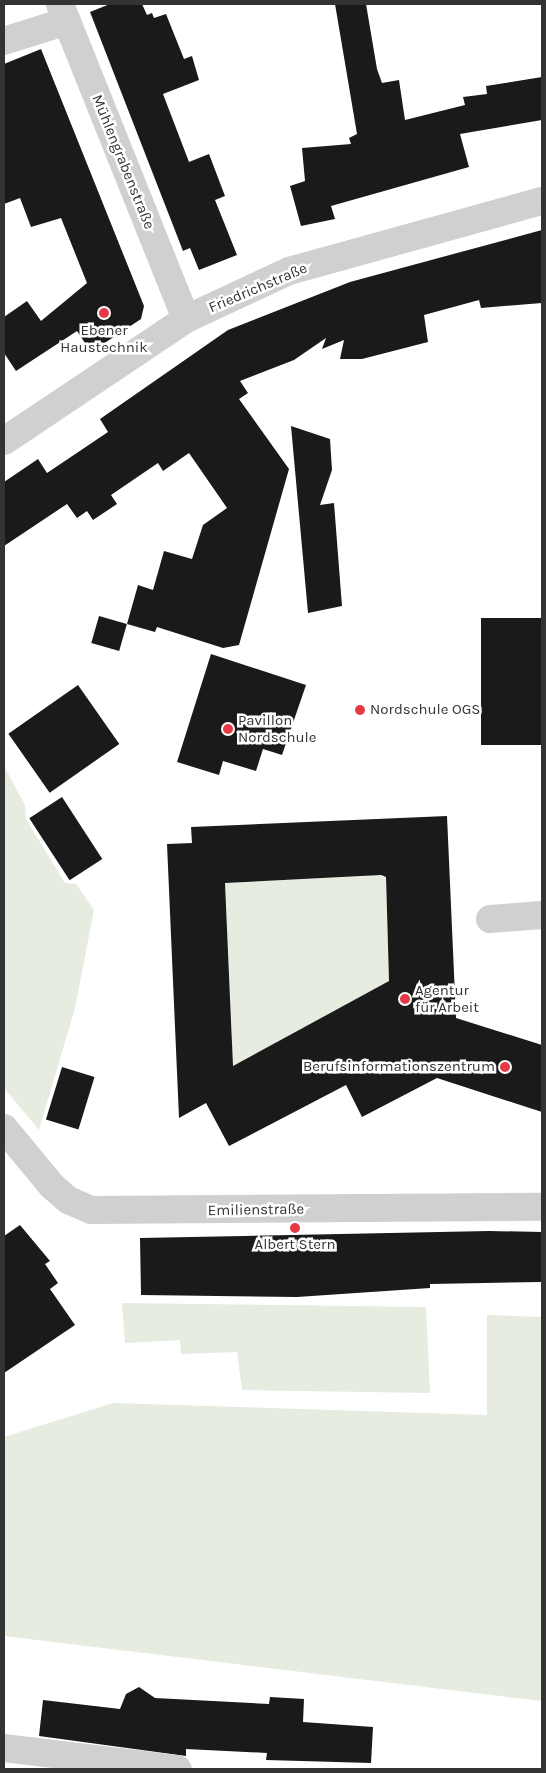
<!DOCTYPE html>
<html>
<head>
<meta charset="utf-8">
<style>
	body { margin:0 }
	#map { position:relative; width:546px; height:1773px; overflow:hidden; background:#fff; font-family:Karla,sans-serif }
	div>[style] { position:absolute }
	.green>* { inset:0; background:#e6ecdf }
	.building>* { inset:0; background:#1a1a1a; transform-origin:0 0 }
	.street>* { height:28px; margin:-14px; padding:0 14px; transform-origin:14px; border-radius:14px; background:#d0d0d0 }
	.dots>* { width:14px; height:14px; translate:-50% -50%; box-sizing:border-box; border:2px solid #fff; border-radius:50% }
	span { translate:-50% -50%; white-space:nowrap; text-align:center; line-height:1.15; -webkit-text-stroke:5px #fff; paint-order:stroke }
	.street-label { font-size:15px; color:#333 }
	.poi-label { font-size:15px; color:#333 }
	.left { translate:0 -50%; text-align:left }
	.right { translate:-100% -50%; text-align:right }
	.frame { position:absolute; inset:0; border:5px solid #333; pointer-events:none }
</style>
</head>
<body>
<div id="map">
	<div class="green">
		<i style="clip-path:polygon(4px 766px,25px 805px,26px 819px,65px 883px,76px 884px,94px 910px,75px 1008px,39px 1130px,4px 1088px)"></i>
		<i style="clip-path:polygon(380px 850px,381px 877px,386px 877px,389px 981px,224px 1071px,210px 1047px,232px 1035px,225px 883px,368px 876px)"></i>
		<i style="clip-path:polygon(122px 1303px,426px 1307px,430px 1393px,242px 1390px,237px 1352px,181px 1354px,180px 1340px,125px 1343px)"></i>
		<i style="clip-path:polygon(487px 1315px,542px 1317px,542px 1701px,4px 1636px,4px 1437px,113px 1403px,487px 1415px)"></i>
	</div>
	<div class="building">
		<i style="clip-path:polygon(110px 4px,142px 4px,147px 15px,152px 13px,154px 18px,166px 14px,184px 59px,192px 56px,199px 80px,163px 94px,189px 162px,209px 154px,225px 196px,215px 200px,237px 255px,199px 270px,190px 248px,183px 251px,90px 12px)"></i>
		<i style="clip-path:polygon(335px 4px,366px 4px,377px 69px,382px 83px,399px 80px,405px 120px,465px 105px,463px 97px,487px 94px,486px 86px,542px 77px,542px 120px,460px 134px,469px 167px,331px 206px,335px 219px,301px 226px,290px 186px,305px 181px,302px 148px,351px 144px,349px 138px,357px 134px)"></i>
		<i style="clip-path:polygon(41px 49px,144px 306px,141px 319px,91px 352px,77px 331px,16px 371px,4px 353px,4px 317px,27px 301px,41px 321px,87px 283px,61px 218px,31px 227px,20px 198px,4px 204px,4px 64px)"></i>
		<i style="clip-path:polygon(542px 230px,542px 303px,481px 308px,479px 300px,424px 315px,428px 342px,362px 359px,340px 359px,344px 340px,322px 349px,326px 338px,294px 360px,240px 381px,248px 393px,239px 399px,289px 469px,239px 645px,223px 648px,157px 627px,155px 632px,127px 624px,138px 585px,153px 590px,164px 551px,192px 559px,203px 525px,227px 508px,189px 453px,163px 471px,158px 463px,111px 495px,117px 504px,93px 520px,87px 511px,77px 518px,67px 504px,4px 546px,4px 482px,38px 459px,47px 473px,108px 432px,100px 419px,228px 330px,350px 282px)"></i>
		<i style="clip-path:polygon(291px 426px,330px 439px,332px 470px,320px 505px,334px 503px,342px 606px,308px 613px)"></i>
		<i style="left:99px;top:616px;width:29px;height:28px;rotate:16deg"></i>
		<i style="left:542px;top:618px;width:127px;height:61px;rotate:90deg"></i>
		<i style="clip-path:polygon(211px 654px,306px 685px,282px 755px,263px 749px,256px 771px,223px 761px,219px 775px,177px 762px)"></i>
		<i style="left:78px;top:685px;width:72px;height:85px;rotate:55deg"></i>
		<i style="left:62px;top:797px;width:74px;height:39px;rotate:57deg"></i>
		<i style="clip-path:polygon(evenodd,447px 816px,456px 1018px,542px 1045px,542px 1112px,437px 1078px,362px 1117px,346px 1085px,229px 1146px,206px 1103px,179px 1118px,167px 844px,192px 843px,191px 827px,447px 816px,381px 875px,386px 877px,389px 981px,233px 1066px,225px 883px,381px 875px)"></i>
		<i style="left:62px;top:1067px;width:34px;height:55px;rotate:17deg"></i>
		<i style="clip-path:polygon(20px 1225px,50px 1261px,45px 1264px,58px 1283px,50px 1289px,75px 1325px,4px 1373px,4px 1236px)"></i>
		<i style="clip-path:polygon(489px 1231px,542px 1232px,542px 1282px,430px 1284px,430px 1288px,297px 1297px,141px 1295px,140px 1238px)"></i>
		<i style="clip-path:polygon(139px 1687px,155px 1698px,269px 1704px,270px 1697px,304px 1699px,303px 1722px,373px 1727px,371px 1763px,266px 1760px,267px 1753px,186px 1749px,186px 1756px,39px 1736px,43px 1700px,120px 1709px,126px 1694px)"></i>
	</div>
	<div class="street">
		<i style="left:60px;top:4px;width:339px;rotate:68.2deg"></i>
		<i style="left:4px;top:41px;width:66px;rotate:-17.6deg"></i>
		<i style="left:4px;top:441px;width:219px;rotate:-33.8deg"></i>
		<i style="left:186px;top:319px;width:114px;rotate:-25deg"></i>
		<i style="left:289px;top:271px;width:263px;rotate:-15.5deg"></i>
		<i style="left:490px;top:919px;width:52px;rotate:-4.4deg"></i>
		<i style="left:4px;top:1128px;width:75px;rotate:50.4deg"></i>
		<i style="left:52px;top:1186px;width:21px;rotate:41deg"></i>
		<i style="left:68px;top:1200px;width:25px;rotate:23deg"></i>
		<i style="left:91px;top:1210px;width:451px;rotate:-0.4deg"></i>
		<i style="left:4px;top:1748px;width:175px;rotate:6.9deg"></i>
	</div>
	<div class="dots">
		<i style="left:104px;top:313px;background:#e63946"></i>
		<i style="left:360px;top:710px;background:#e63946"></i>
		<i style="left:228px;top:729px;background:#e63946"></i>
		<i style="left:405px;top:999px;background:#e63946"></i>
		<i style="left:505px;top:1067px;background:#e63946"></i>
		<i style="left:295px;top:1228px;background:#e63946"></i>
	</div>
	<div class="street-label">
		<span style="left:123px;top:162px;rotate:68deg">Mühlengrabenstraße</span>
		<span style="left:258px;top:288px;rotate:-23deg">Friedrichstraße</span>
		<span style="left:256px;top:1210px;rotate:-1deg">Emilienstraße</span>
	</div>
	<div class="poi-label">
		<span style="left:104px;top:339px">Ebener<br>Haustechnik</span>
		<span class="left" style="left:370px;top:710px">Nordschule OGS</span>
		<span class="left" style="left:238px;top:729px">Pavillon<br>Nordschule</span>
		<span class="left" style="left:415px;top:999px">Agentur<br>für Arbeit</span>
		<span class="right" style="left:495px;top:1067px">Berufsinformationszentrum</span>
		<span style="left:295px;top:1245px">Albert Stern</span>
	</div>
	<div class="frame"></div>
</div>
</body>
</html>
